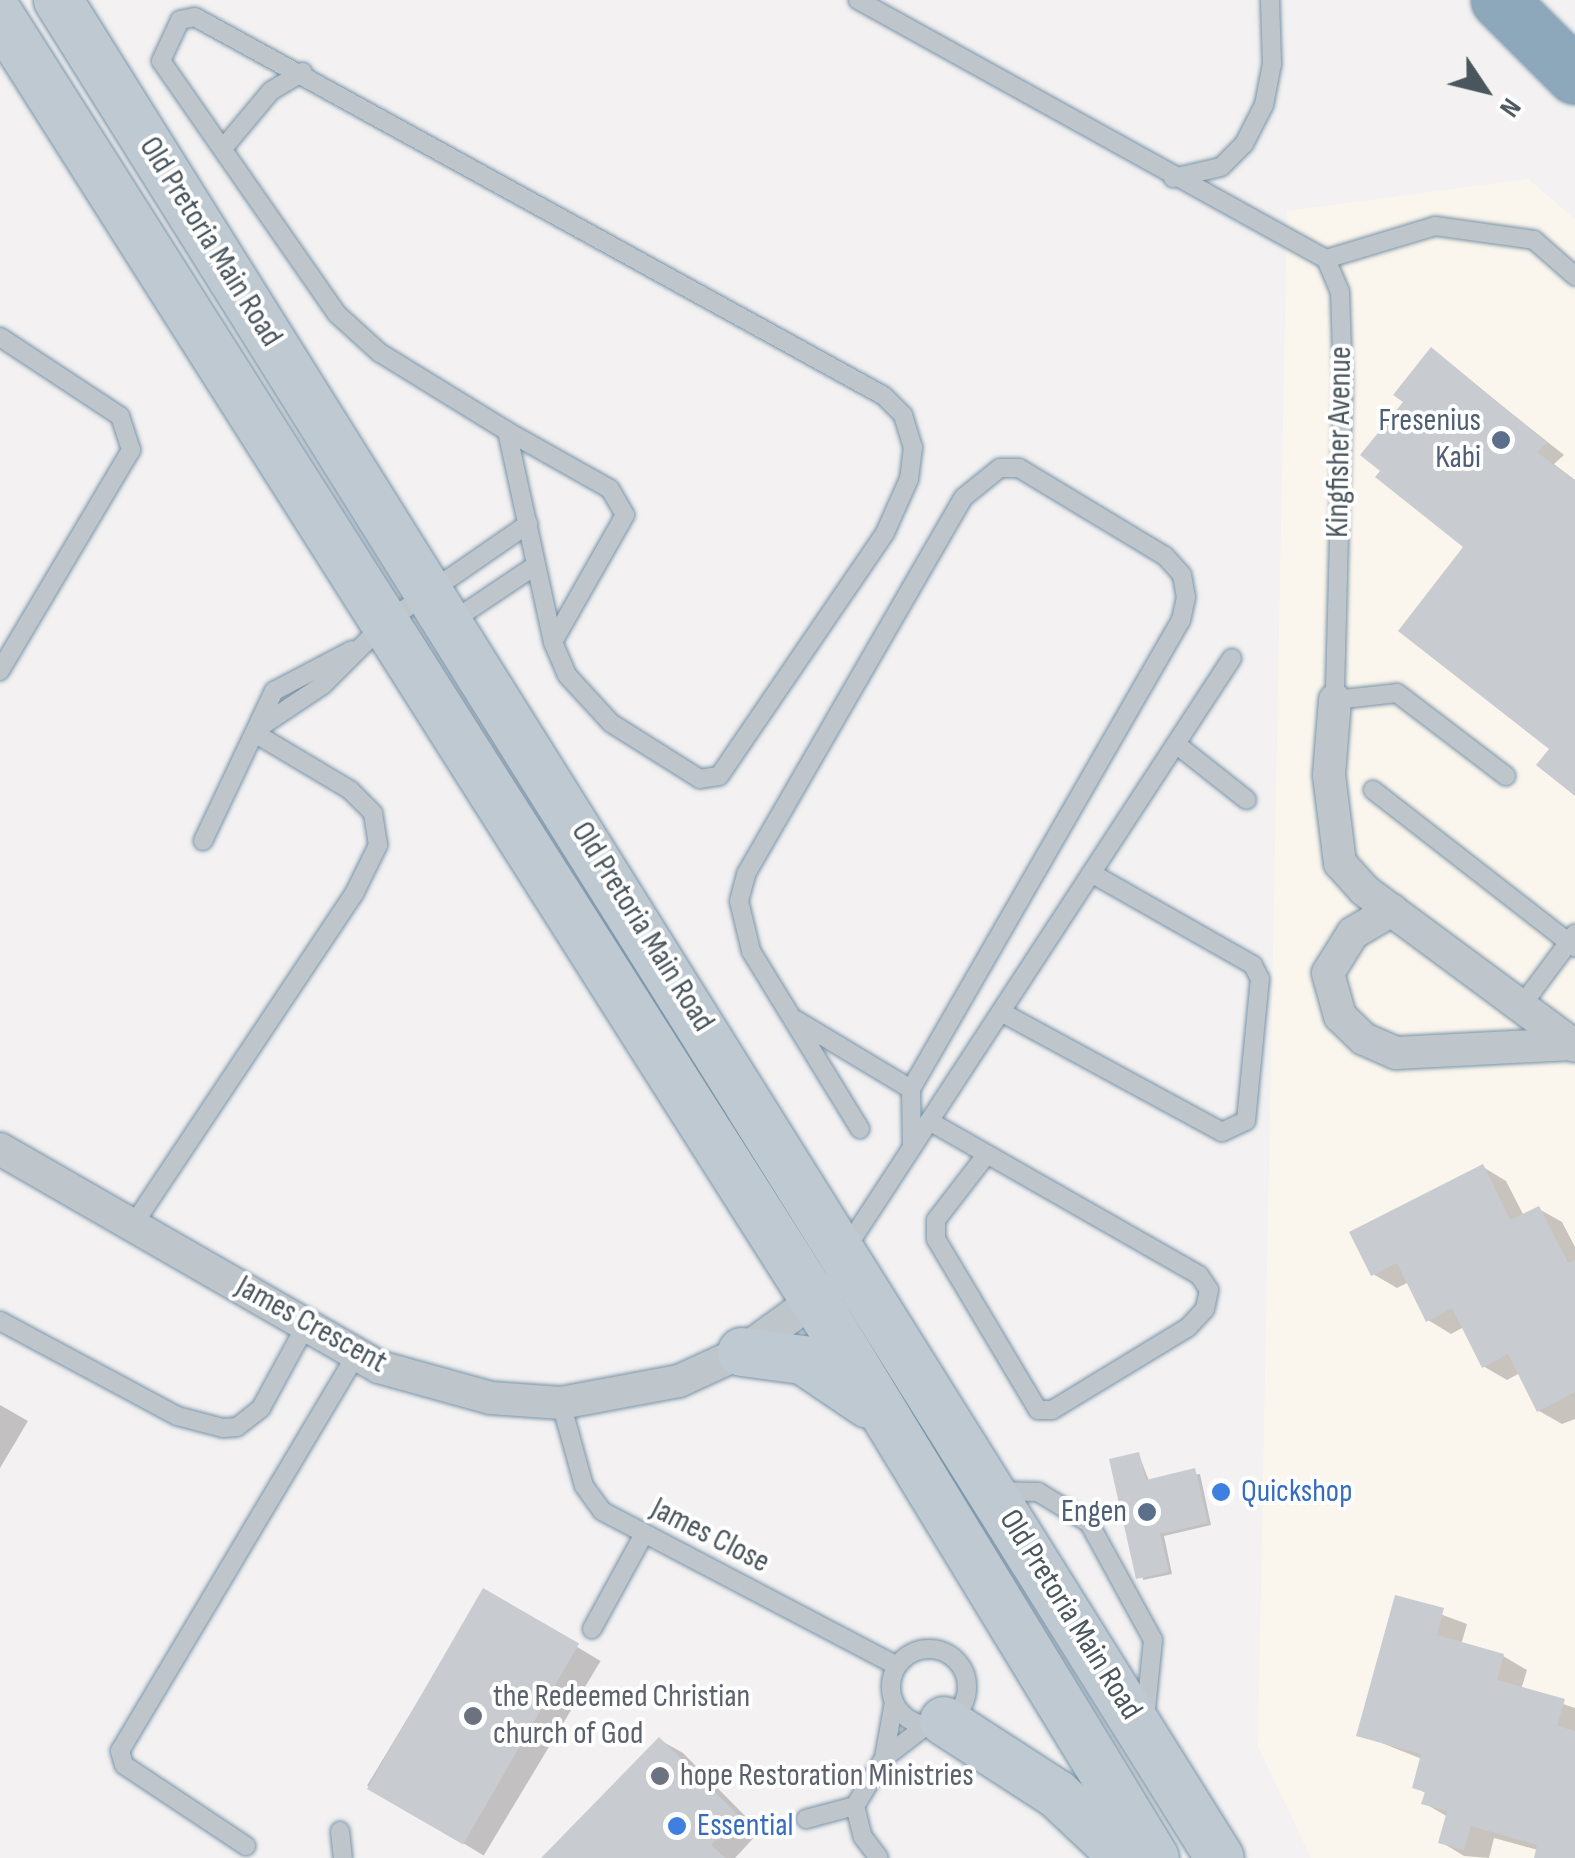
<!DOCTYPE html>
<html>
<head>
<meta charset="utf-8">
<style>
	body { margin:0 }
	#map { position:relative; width:1575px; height:1858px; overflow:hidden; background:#f3f1f1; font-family:"Sofia Sans Condensed",sans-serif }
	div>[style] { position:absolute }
	.commercial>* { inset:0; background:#fbf6ed }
	.shadow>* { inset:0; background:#0003; transform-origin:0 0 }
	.building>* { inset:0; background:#c8ccd0; transform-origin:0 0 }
	.roads { filter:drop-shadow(0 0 2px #7893a7) drop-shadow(0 0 2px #7893a7) }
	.lane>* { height:18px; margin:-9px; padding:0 9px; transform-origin:9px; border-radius:9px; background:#bec6cc }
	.lane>.ring { margin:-9px; padding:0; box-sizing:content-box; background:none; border:18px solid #bec6cc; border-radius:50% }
	.street>* { height:32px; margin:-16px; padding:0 16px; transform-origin:16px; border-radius:16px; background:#bec6cc }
	.secondary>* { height:48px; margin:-24px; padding:0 24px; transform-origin:24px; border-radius:24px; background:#bec9d1 }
	.highway>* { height:55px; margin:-27.5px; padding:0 27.5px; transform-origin:27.5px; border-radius:27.5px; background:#8da7bb }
	.dots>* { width:28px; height:28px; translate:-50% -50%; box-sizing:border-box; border:5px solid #fff; border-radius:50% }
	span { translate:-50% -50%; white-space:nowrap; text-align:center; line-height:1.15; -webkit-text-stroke:8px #fff; paint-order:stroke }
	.street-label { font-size:32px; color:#4a565d }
	.service-label { font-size:32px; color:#4e5e75 }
	.right { translate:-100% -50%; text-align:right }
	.shop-label { font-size:32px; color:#366cbe }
	.left { translate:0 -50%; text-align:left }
	.worship-label { font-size:32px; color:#5b616d }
	.north { position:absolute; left:1435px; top:40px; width:100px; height:100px; -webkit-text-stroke:8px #fff; paint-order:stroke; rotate:125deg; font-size:28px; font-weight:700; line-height:40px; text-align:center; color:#4a565d }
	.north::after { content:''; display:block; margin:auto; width:35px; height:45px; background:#4a565d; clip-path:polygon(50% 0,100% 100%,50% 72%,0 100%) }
</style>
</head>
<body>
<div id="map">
	<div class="commercial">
		<i style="clip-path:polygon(1528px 179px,1575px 219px,1575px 1858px,1311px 1858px,1258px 1746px,1287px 211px)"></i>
	</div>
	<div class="shadow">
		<i style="clip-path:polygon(1432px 350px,1564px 455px,1554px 464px,1575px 480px,1575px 793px,1406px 401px)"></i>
		<i style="clip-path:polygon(1483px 1167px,1506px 1181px,1524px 1216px,1539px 1209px,1562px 1222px,1575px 1247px,1575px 1419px,1562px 1424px,1539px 1411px,1520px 1373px,1507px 1380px,1483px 1366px,1464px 1327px,1451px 1334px,1428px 1320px,1409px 1282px,1397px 1288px,1373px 1274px)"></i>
		<i style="clip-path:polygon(0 1405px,28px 1421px,0 1468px)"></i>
		<i style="clip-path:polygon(1139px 1455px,1149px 1481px,1200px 1474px,1211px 1525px,1164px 1536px,1172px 1574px,1143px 1580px)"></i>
		<i style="left:484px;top:1591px;width:136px;height:227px;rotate:31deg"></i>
		<i style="clip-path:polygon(1397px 1598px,1467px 1624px,1461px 1645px,1503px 1656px,1527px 1670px,1521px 1690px,1575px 1708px,1575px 1858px,1536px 1858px,1538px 1850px,1494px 1838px,1489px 1858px,1464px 1856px,1441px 1842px,1448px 1817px,1424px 1803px,1427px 1794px,1415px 1787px,1422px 1759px,1359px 1734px)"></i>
		<i style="clip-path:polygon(660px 1740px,683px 1753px,760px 1831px,735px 1858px,554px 1858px)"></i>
	</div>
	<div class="building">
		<i style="clip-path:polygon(1431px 347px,1547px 443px,1537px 452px,1575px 481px,1575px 796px,1536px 765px,1549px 749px,1398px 631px,1463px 547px,1375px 477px,1380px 471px,1360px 455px,1403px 402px,1393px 395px)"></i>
		<i style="clip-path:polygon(1483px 1164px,1510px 1220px,1539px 1206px,1568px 1263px,1575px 1260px,1575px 1392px,1537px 1412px,1508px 1354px,1482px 1368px,1452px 1308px,1426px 1322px,1397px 1263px,1371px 1276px,1349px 1232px)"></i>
		<i style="clip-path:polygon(1139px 1452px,1146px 1480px,1195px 1468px,1208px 1523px,1160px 1534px,1169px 1572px,1136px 1579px,1109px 1459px)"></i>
		<i style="left:483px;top:1588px;width:111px;height:232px;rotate:30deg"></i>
		<i style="clip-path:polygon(1395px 1595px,1444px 1608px,1437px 1635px,1504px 1654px,1497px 1680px,1565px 1699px,1557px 1726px,1575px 1731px,1575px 1858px,1534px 1858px,1537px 1845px,1471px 1826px,1464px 1850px,1438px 1843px,1447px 1811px,1421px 1804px,1425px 1792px,1412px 1788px,1421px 1754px,1356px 1736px)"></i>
		<i style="clip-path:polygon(659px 1737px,739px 1816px,711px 1845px,725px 1858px,541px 1858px)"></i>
	</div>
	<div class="roads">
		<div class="lane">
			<i style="left:858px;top:0;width:535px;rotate:28.96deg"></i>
			<i style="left:1326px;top:259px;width:36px;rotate:67deg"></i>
			<i style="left:1340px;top:292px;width:92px;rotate:88.1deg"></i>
			<i style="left:1343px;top:384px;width:316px;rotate:91.5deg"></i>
			<i style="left:1335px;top:700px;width:62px;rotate:-6.4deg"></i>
			<i style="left:1397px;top:693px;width:137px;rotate:37.3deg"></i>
			<i style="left:195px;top:17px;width:786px;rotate:28.81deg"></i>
			<i style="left:884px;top:396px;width:27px;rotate:45deg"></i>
			<i style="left:903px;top:415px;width:34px;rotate:73deg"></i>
			<i style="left:913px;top:447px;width:32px;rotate:97deg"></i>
			<i style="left:909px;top:479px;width:59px;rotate:114deg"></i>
			<i style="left:885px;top:533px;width:294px;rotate:124.3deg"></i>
			<i style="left:719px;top:776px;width:19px;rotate:171deg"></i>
			<i style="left:700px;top:779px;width:105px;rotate:-147.8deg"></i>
			<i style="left:611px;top:723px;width:65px;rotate:-132.5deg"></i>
			<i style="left:567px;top:675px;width:36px;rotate:-113deg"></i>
			<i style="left:553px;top:642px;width:216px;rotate:-102.3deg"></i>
			<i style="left:507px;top:431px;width:149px;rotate:-148.4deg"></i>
			<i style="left:380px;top:353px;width:58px;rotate:-137.8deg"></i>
			<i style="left:337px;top:314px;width:308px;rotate:-124.8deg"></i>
			<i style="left:161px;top:61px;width:45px;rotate:-65.1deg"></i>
			<i style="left:180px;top:20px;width:15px;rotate:-11deg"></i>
			<i style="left:225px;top:146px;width:72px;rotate:-50.1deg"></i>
			<i style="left:271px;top:91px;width:37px;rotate:-31deg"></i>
			<i style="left:1173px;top:178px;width:49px;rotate:-12.9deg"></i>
			<i style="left:1221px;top:167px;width:33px;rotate:-45deg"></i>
			<i style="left:1244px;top:144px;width:44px;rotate:-62.9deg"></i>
			<i style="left:1264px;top:105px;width:42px;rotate:-79deg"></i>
			<i style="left:1272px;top:64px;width:64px;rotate:-91.8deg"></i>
			<i style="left:1326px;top:259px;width:114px;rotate:-16.8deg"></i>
			<i style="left:1435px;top:226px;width:100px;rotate:8deg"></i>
			<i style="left:1534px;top:240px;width:55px;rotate:41.3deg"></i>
			<i style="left:0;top:337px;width:144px;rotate:33.4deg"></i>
			<i style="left:120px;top:416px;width:36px;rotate:72deg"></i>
			<i style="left:131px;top:450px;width:257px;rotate:120.7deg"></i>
			<i style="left:507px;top:431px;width:118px;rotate:29.4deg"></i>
			<i style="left:610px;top:489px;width:30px;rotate:60deg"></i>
			<i style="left:625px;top:515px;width:146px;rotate:119.6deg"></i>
			<i style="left:451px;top:622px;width:102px;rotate:-33.8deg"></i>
			<i style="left:260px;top:727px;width:76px;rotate:-33.7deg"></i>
			<i style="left:323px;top:685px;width:89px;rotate:-45deg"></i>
			<i style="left:386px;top:622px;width:173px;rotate:-34.6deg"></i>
			<i style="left:1176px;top:744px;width:90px;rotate:38.3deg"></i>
			<i style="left:1373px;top:790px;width:256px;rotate:37.9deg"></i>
			<i style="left:203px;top:841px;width:166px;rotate:-64.7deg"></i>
			<i style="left:274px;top:691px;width:88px;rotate:-27.7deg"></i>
			<i style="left:1522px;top:1005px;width:89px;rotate:-53.3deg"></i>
			<i style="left:1001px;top:1012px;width:251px;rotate:28.5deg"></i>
			<i style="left:1222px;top:1132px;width:26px;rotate:-25deg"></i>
			<i style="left:1246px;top:1121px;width:143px;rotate:-84.4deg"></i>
			<i style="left:1260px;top:979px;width:16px;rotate:-117deg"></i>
			<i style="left:1253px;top:965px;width:186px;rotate:-150.4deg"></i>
			<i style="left:796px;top:1020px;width:134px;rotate:31deg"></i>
			<i style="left:929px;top:1121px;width:311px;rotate:29.7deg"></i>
			<i style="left:1199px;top:1275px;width:18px;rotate:56deg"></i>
			<i style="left:1209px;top:1290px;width:19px;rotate:102deg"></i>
			<i style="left:1205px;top:1309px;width:26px;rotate:133deg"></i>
			<i style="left:1187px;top:1328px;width:158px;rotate:148.7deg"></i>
			<i style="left:1052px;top:1410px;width:14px;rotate:180deg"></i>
			<i style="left:1038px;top:1410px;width:199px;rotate:-120.8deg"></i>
			<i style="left:936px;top:1239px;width:19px;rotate:-90deg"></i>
			<i style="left:936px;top:1220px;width:83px;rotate:-52.3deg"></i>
			<i style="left:860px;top:1129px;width:209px;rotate:-121.5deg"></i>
			<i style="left:751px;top:951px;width:51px;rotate:-103.5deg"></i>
			<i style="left:739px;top:901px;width:28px;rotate:-75deg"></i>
			<i style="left:746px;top:874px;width:435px;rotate:-60deg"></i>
			<i style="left:964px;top:497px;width:46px;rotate:-38.9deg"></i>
			<i style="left:1000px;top:468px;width:19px"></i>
			<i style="left:1019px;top:468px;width:170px;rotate:31.1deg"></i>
			<i style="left:1165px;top:556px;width:25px;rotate:48deg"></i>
			<i style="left:1182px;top:575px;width:22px;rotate:80deg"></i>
			<i style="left:1186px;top:597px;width:24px;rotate:102deg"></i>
			<i style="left:1181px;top:620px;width:541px;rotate:119.93deg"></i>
			<i style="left:911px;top:1089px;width:58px;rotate:89deg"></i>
			<i style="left:133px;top:1225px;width:398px;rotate:-56.3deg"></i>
			<i style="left:354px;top:894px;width:55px;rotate:-63.9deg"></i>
			<i style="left:378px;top:845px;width:32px;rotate:-99deg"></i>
			<i style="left:373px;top:813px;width:33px;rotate:-135deg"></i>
			<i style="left:350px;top:790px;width:109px;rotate:-149.2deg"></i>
			<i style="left:845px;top:1250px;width:707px;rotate:-56.83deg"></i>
			<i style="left:0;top:1321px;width:201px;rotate:28.2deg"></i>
			<i style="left:177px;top:1416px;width:48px;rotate:14.6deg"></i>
			<i style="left:223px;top:1428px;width:14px;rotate:-4deg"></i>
			<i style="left:237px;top:1427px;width:31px;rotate:-38deg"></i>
			<i style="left:261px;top:1408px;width:94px;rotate:-61.5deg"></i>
			<i style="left:561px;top:1403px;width:86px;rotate:74.5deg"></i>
			<i style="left:584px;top:1486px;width:31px;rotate:54deg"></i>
			<i style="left:602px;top:1511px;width:333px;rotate:27.7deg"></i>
			<i style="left:994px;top:1491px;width:44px;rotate:1.3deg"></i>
			<i style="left:1038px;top:1492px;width:60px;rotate:31.3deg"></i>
			<i style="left:1089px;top:1523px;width:133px;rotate:61.3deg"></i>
			<i style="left:1153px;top:1640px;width:79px;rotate:95.8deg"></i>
			<i style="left:592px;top:1629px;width:106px;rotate:-61.3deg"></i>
			<i class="ring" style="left:891px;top:1649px;width:58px;height:58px"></i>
			<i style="left:884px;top:1758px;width:57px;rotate:-79.9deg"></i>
			<i style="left:855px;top:1806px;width:32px;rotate:76deg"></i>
			<i style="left:863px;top:1837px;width:26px;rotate:53deg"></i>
			<i style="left:806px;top:1819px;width:51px;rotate:-14.9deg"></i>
			<i style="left:855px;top:1806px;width:56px;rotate:-58.9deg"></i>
			<i style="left:884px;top:1758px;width:54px;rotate:-37.5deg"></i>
			<i style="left:340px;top:1831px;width:27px;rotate:84deg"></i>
			<i style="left:246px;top:1846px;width:146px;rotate:-146.4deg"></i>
			<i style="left:124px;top:1765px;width:15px;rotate:-106deg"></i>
			<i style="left:120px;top:1751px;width:462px;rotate:-59.2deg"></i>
		</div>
		<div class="street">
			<i style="left:1335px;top:700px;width:75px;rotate:94.6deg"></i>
			<i style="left:1329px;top:775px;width:89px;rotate:82.9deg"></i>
			<i style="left:1340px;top:863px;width:36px;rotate:48deg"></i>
			<i style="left:1364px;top:890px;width:262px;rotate:36.5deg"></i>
			<i style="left:1392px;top:910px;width:45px;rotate:149.5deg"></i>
			<i style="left:1353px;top:933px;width:47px;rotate:122deg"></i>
			<i style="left:1328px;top:973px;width:45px;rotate:74.4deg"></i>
			<i style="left:1340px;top:1016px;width:33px;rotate:44deg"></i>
			<i style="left:1364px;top:1039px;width:35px;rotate:24deg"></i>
			<i style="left:1396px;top:1053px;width:176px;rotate:-2.9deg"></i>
			<i style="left:0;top:1149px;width:437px;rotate:29.9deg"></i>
			<i style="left:379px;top:1367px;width:116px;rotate:15.5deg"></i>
			<i style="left:491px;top:1398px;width:70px;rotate:4.1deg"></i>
			<i style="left:561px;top:1403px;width:120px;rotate:-10.6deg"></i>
			<i style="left:679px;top:1381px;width:69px;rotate:-24.7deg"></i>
			<i style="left:742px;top:1352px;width:107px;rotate:-35.9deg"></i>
		</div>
		<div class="secondary">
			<i style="left:58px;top:0;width:2191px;rotate:57.98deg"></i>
			<i style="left:0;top:16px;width:1542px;rotate:57.61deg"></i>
			<i style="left:826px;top:1318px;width:632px;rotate:58.65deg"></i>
			<i style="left:742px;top:1352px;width:62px;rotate:7.5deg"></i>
			<i style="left:803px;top:1360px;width:78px;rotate:34.1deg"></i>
			<i style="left:944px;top:1721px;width:135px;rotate:32.9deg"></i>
			<i style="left:1057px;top:1794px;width:93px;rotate:43.3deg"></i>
		</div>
		<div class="highway">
			<i style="left:1499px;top:0;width:107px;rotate:45deg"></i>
		</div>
	</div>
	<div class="dots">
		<i style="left:1501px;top:440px;background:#5c6f8a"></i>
		<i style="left:1221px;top:1492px;background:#3f7fe0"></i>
		<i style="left:1147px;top:1512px;background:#5c6f8a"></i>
		<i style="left:473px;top:1716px;background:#6b7280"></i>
		<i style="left:660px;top:1776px;background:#6b7280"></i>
		<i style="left:677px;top:1826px;background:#3f7fe0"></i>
	</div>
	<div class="street-label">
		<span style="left:210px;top:242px;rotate:58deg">Old Pretoria Main Road</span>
		<span style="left:1340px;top:442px;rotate:-89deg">Kingfisher Avenue</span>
		<span style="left:642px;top:927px;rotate:58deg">Old Pretoria Main Road</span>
		<span style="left:311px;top:1325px;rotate:29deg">James Crescent</span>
		<span style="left:710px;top:1536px;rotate:27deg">James Close</span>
		<span style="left:1070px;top:1615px;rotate:58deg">Old Pretoria Main Road</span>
	</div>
	<div class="service-label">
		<span class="right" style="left:1481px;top:440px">Fresenius<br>Kabi</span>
		<span class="right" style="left:1127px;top:1512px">Engen</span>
	</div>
	<div class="shop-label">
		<span class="left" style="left:1241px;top:1492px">Quickshop</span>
		<span class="left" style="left:697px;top:1826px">Essential</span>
	</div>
	<div class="worship-label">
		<span class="left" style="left:493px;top:1716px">the Redeemed Christian<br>church of God</span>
		<span class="left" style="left:680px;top:1776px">hope Restoration Ministries</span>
	</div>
	<div class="north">N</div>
</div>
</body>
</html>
